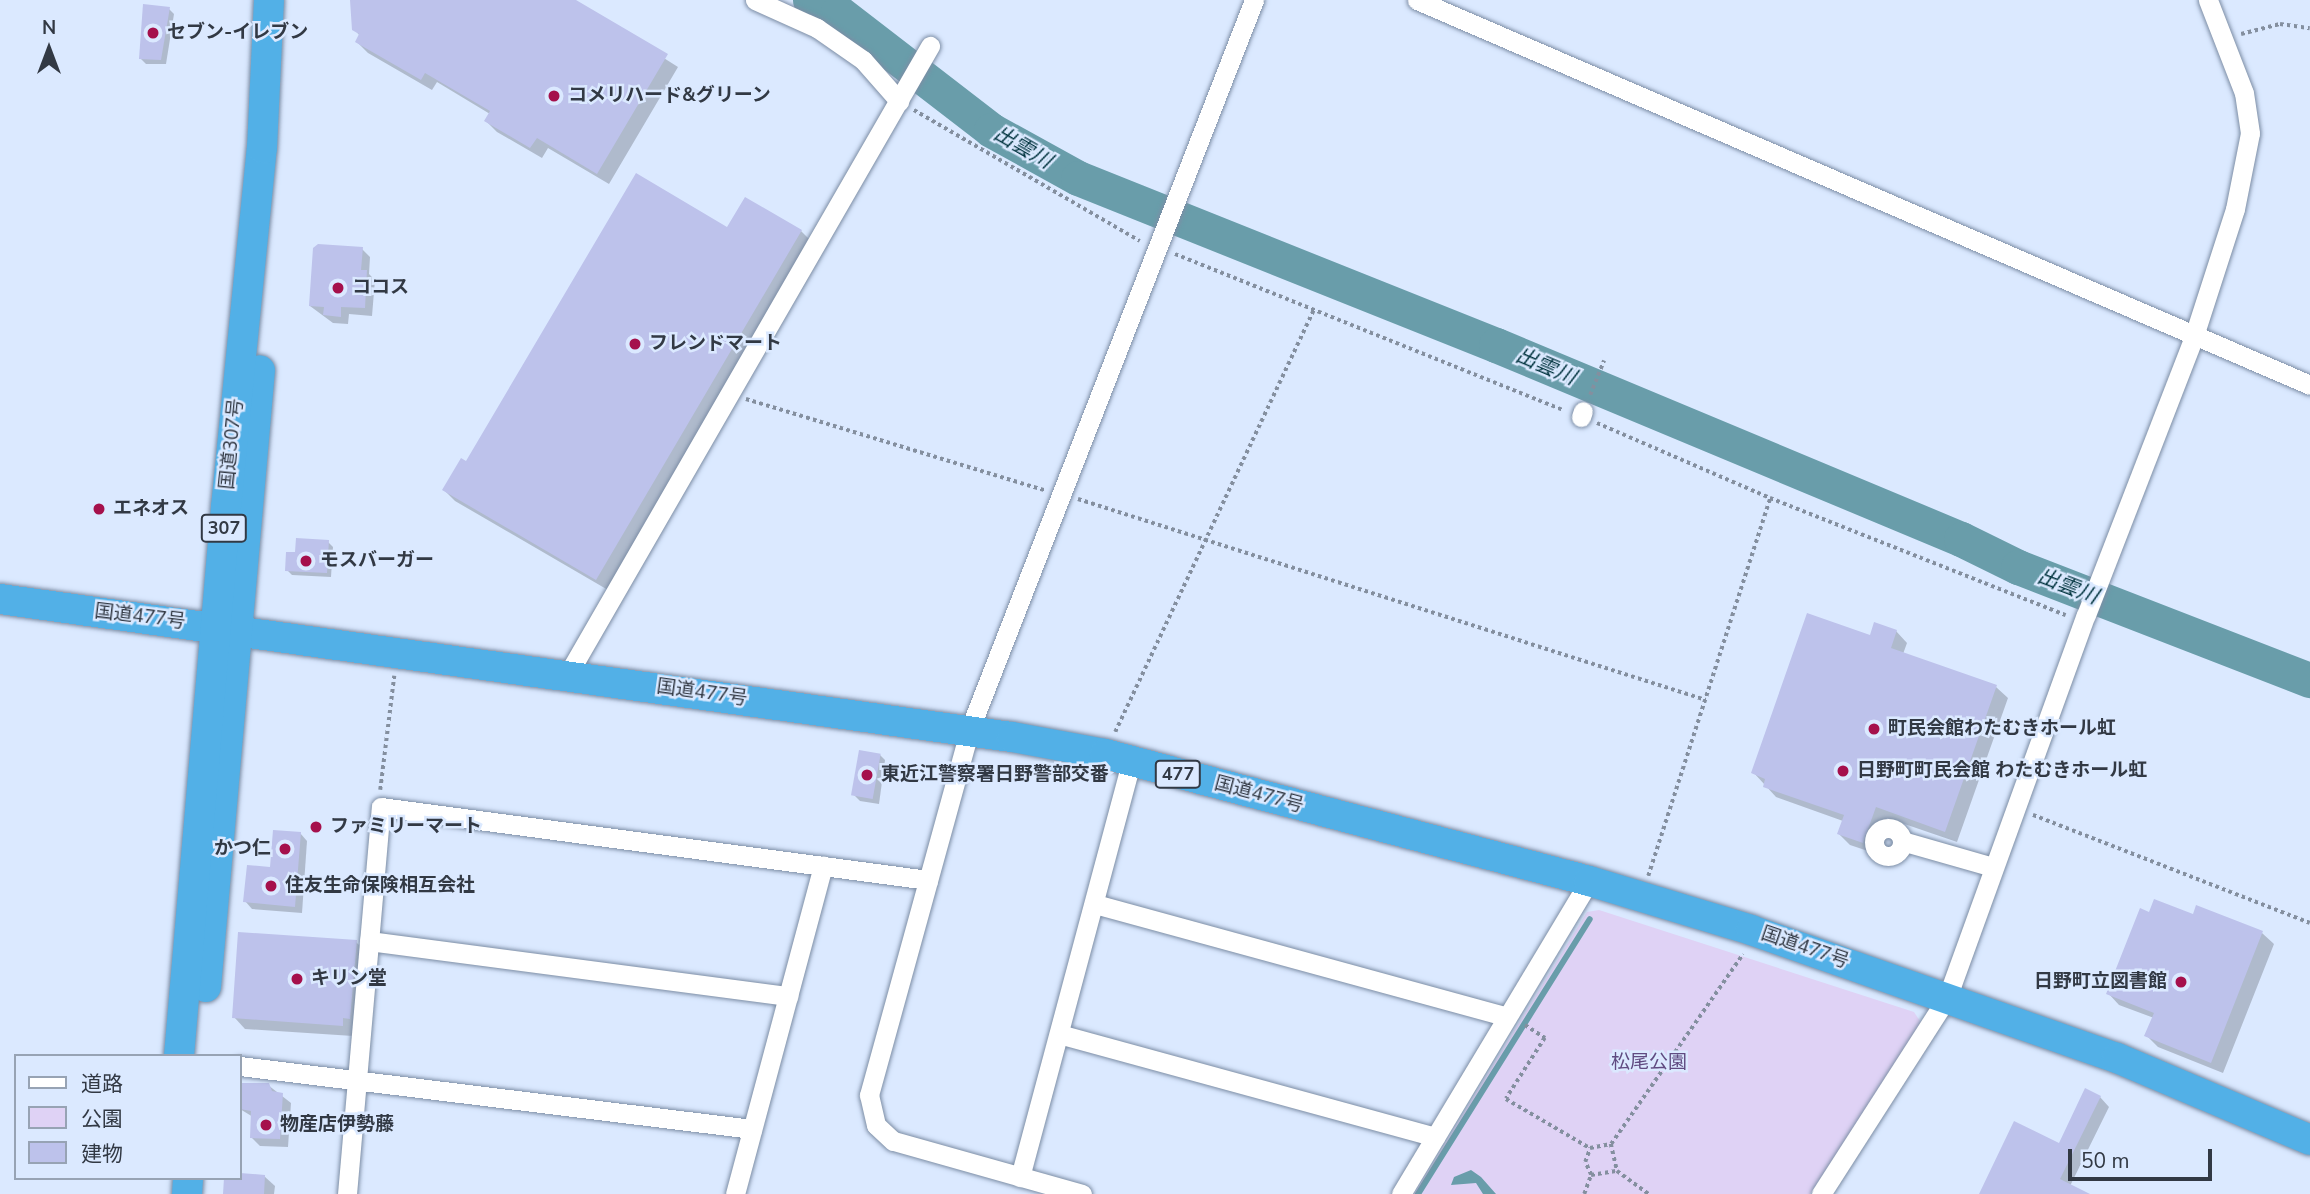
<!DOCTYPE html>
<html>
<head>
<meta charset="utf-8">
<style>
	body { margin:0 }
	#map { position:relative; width:2310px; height:1194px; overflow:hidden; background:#dbe9ff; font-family:"Nunito Sans","Noto Sans JP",sans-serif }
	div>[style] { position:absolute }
	.green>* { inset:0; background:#dfd2f5 }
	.water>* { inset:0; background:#699daa }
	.shadow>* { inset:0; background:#0003 }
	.stream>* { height:6px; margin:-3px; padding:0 3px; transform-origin:3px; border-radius:3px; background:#699daa }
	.river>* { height:35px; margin:-17.5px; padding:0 17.5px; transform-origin:17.5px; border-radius:17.5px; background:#699daa }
	.building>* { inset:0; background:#bdc2eb; transform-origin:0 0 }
	.path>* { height:3.5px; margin-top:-1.75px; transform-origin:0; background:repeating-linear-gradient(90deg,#848f9f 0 3.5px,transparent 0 7px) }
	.roads { filter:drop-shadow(0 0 2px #7c8da5) drop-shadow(0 0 2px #7c8da5) }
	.minor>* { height:19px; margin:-9.5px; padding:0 9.5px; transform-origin:9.5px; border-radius:9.5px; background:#fff }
	.minor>.ring { margin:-9.5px; padding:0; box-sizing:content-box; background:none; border:19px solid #fff; border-radius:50% }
	.highway>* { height:30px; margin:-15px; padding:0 15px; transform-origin:15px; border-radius:15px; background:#52b0e7 }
	.dots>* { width:19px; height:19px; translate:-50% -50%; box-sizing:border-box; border:4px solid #dbe9ff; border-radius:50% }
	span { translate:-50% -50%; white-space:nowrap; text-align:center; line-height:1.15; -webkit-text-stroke:5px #dbe9ff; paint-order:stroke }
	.shield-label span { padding:2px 5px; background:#dbe9ff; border:2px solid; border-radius:5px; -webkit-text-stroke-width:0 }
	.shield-label { font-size:18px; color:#323944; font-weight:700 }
	.poi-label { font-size:19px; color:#323944; font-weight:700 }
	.left { translate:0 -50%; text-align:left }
	.right { translate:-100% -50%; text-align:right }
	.street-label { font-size:19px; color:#323944 }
	.park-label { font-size:19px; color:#604b81 }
	.water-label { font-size:21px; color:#00333e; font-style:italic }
	.legend { position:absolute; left:14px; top:1054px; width:228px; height:126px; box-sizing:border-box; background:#dbe9ff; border:2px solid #97a3b4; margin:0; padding:9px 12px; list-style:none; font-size:21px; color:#323944 }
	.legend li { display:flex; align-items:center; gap:14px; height:35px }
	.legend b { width:35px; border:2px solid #97a3b4 }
	.north { position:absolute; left:14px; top:14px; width:70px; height:70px; -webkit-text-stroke:5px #dbe9ff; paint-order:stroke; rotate:0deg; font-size:19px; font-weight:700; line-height:28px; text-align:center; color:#323944 }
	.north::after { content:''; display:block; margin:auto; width:24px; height:32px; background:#323944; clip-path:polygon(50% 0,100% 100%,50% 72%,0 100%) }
	.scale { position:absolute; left:2068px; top:1149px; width:144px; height:32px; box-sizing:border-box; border:4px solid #323944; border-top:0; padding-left:9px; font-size:21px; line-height:24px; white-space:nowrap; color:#323944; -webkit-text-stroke:5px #dbe9ff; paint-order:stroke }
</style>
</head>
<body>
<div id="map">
	<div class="green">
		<i style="clip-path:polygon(1599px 910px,1914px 1012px,1922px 1024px,1810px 1194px,1414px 1194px,1587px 912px)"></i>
	</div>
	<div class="water">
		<i style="clip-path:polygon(1471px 1170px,1481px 1177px,1496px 1194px,1483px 1194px,1476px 1183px,1451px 1185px,1454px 1177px)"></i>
	</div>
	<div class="shadow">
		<i style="clip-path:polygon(352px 0,572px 0,678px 67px,609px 184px,548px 148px,542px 158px,497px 132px,486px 121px,490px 114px,437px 82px,432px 90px,368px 53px,357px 42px,360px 36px,354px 29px)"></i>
		<i style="clip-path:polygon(169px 9px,174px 14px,166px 64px,146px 64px,141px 59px)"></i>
		<i style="clip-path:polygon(728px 229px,801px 231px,812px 242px,608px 590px,455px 501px,444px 490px,467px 464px)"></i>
		<i style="clip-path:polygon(362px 249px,370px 257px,369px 274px,375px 280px,372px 316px,349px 314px,348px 324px,333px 323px,310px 306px)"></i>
		<i style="clip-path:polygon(328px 542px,333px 547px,331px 577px,292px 575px,287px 570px,297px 554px)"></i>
		<i style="clip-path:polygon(1896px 631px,1907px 643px,1903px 654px,1996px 687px,2008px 698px,1957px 842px,1887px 818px,1874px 853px,1850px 845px,1839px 834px,1843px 821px,1776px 797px,1753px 772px,1871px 637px)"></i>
		<i style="clip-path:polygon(880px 755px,885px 760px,879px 804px,860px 801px,854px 795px)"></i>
		<i style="clip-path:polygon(300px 833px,307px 841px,302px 913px,252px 909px,245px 901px)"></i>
		<i style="clip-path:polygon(2197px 907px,2262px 933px,2274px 944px,2223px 1073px,2158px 1047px,2147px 1036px,2154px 1018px,2119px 1005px,2108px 993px,2150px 914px,2194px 916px)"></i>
		<i style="clip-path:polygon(356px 942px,367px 953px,353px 1036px,245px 1029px,234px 1017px)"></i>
		<i style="clip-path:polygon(240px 1085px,268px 1085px,291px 1103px,288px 1147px,260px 1146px,252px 1138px,253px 1117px,240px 1109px)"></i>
		<i style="clip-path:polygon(2100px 1097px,2109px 1107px,2070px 1186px,2079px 1194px,1981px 1194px,2059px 1145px)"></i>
		<i style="clip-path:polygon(240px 1175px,264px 1176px,275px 1186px,274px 1194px,224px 1194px)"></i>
	</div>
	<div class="stream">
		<i style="left:1418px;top:1194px;width:324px;rotate:-58deg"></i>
	</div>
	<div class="river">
		<i style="left:810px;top:0;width:30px;rotate:23deg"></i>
		<i style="left:838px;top:12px;width:193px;rotate:37.6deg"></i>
		<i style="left:991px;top:130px;width:99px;rotate:28.9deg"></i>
		<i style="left:1078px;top:178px;width:450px;rotate:21.8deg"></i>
		<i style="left:1496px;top:345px;width:504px;rotate:22.65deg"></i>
		<i style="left:1961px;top:539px;width:64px;rotate:26.2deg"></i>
		<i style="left:2018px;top:567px;width:313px;rotate:21.2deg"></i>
	</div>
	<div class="building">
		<i style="clip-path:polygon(350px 0,576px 0,668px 54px,597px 174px,537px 138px,530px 148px,484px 121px,490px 111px,425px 73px,421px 80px,355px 42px,359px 34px,352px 30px)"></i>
		<i style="clip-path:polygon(143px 4px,170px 7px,161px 60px,139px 59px)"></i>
		<i style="clip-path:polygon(636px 173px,727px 227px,745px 197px,802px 230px,596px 580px,442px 490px,461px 458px,466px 461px)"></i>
		<i style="clip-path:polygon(318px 244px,363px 247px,361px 270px,367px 270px,365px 308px,341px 307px,341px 317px,323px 315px,324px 307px,309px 306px,313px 248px)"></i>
		<i style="clip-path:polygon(296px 538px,329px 540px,327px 573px,285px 571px,286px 552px,295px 552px)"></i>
		<i style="clip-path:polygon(1807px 613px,1870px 635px,1874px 622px,1897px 630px,1891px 648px,1997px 685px,1945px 832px,1876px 807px,1863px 843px,1837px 834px,1844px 815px,1763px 787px,1765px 779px,1751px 773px)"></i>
		<i style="left:859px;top:750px;width:22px;height:46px;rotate:10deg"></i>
		<i style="clip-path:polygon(273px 830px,301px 832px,295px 907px,243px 902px,247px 865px,270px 867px)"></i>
		<i style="clip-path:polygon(2154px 899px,2193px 914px,2196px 905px,2263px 931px,2211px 1063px,2144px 1036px,2154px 1013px,2106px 994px,2140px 908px,2149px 912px)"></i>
		<i style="clip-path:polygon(238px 932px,357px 940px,350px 1019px,343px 1018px,343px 1026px,232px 1018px)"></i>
		<i style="clip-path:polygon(240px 1083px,269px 1083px,272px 1091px,283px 1093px,280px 1139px,250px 1138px,251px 1111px,240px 1109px)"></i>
		<i style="clip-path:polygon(2085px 1088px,2101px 1096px,2060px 1179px,2090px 1194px,1979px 1194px,2014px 1121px,2059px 1143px)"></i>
		<i style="clip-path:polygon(240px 1173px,265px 1175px,264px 1194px,223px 1194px,224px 1178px,240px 1178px)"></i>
	</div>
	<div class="path">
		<i style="left:2241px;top:34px;width:40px;rotate:-14.4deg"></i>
		<i style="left:2280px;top:24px;width:30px;rotate:8deg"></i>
		<i style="left:914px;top:110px;width:261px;rotate:30.1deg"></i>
		<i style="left:1175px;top:254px;width:419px;rotate:21.9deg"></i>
		<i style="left:1590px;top:395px;width:37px;rotate:-68deg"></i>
		<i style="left:746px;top:399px;width:312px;rotate:17deg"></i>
		<i style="left:1597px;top:423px;width:189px;rotate:23.4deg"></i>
		<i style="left:1770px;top:498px;width:318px;rotate:21.6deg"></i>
		<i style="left:1078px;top:499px;width:659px;rotate:17.75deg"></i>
		<i style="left:1115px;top:732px;width:467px;rotate:-64.8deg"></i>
		<i style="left:380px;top:790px;width:115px;rotate:-83deg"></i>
		<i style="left:2033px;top:815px;width:297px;rotate:21.3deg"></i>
		<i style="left:1648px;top:876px;width:397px;rotate:-72.1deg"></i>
		<i style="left:1525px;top:1025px;width:24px;rotate:33deg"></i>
		<i style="left:1545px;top:1038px;width:72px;rotate:122.6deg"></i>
		<i style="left:1506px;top:1099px;width:97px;rotate:30.3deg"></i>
		<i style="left:1590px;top:1148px;width:21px;rotate:-11deg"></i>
		<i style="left:1611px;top:1144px;width:28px;rotate:77deg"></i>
		<i style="left:1617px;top:1171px;width:39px;rotate:36deg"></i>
		<i style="left:1611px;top:1144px;width:231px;rotate:-55.2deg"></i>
		<i style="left:1591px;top:1175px;width:25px;rotate:-9deg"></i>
		<i style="left:1584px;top:1194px;width:20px;rotate:-70deg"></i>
		<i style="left:1591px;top:1175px;width:14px;rotate:-115deg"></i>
		<i style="left:1585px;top:1162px;width:15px;rotate:-70deg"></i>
	</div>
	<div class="roads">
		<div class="minor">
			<i style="left:755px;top:0;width:68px;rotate:24.3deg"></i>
			<i style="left:817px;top:28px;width:56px;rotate:34.8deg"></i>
			<i style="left:863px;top:60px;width:55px;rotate:48.7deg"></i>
			<i style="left:1417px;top:0;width:972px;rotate:23.32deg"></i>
			<i style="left:1581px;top:417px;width:6px;rotate:-72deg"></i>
			<i style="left:568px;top:674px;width:725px;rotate:-60.04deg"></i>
			<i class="ring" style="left:1874px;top:828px;width:9px;height:9px"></i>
			<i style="left:1902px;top:841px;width:95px;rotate:15.9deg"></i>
			<i style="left:1095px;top:904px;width:424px;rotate:15.3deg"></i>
			<i style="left:369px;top:941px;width:423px;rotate:7.5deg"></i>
			<i style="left:1059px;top:1034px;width:390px;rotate:15.3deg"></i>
			<i style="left:240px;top:1066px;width:516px;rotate:7.01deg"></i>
			<i style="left:1020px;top:1177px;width:430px;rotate:-75deg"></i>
			<i style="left:347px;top:1194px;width:388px;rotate:-85deg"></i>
			<i style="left:381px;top:807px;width:552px;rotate:7.6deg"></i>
			<i style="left:735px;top:1194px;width:340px;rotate:-75deg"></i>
			<i style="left:1082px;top:1194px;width:196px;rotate:-164.3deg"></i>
			<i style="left:893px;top:1141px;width:23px;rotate:-137deg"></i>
			<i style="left:876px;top:1125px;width:31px;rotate:-103deg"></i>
			<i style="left:869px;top:1095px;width:377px;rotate:-74.6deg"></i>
			<i style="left:969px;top:731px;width:785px;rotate:-68.7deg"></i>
			<i style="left:1401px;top:1194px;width:365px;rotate:-59deg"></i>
			<i style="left:1821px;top:1194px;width:233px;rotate:-57.3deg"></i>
			<i style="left:1947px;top:998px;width:407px;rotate:-70.1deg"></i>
			<i style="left:2086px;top:615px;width:299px;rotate:-68.8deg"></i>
			<i style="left:2194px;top:336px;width:133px;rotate:-72.1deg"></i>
			<i style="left:2235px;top:209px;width:77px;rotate:-78.8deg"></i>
			<i style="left:2250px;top:133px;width:40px;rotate:-98.5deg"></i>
			<i style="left:2244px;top:93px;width:100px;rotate:-111.2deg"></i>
		</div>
		<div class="highway">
			<i style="left:0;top:599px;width:1021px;rotate:7.77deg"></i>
			<i style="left:1012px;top:737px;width:95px;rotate:10.4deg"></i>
			<i style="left:1105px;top:754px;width:500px;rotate:14.7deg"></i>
			<i style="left:1589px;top:881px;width:169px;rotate:16.8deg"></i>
			<i style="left:1751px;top:930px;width:388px;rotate:19.3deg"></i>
			<i style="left:2117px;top:1058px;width:210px;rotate:23deg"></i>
			<i style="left:206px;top:987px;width:619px;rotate:-85deg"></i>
			<i style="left:179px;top:1056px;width:551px;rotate:-85.11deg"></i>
			<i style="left:226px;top:507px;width:361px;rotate:-84.3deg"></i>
			<i style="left:262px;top:148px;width:148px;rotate:-87.3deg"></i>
			<i style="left:187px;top:1194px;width:16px;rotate:-86deg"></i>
		</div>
	</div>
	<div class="dots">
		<i style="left:153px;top:33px;background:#a5104c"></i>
		<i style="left:554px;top:96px;background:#a5104c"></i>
		<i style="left:338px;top:288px;background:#a5104c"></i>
		<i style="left:635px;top:344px;background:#a5104c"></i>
		<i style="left:99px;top:509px;background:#a5104c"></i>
		<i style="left:306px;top:561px;background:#a5104c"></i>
		<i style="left:1874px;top:729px;background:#a5104c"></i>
		<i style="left:1843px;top:771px;background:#a5104c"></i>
		<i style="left:867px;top:775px;background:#a5104c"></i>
		<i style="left:316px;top:827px;background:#a5104c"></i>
		<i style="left:285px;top:849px;background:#a5104c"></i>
		<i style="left:271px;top:886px;background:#a5104c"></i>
		<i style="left:297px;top:979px;background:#a5104c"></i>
		<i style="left:2181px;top:982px;background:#a5104c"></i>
		<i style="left:266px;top:1125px;background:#a5104c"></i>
	</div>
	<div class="shield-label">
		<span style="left:224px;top:528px">307</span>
		<span style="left:1178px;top:774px">477</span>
	</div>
	<div class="poi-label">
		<span class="left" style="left:167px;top:33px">セブン-イレブン</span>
		<span class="left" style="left:568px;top:96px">コメリハード&amp;グリーン</span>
		<span class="left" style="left:352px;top:288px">ココス</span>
		<span class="left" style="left:649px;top:344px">フレンドマート</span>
		<span class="left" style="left:113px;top:509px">エネオス</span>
		<span class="left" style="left:320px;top:561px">モスバーガー</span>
		<span class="left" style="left:1888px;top:729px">町民会館わたむきホール虹</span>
		<span class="left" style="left:1857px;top:771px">日野町町民会館 わたむきホール虹</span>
		<span class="left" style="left:881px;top:775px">東近江警察署日野警部交番</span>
		<span class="left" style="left:330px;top:827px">ファミリーマート</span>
		<span class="right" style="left:271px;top:849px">かつ仁</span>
		<span class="left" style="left:285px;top:886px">住友生命保険相互会社</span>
		<span class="left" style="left:311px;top:979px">キリン堂</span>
		<span class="right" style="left:2167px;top:982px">日野町立図書館</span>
		<span class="left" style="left:280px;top:1125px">物産店伊勢藤</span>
	</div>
	<div class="street-label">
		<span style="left:232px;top:444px;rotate:-84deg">国道307号</span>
		<span style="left:140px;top:617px;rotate:7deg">国道477号</span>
		<span style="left:702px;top:693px;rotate:8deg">国道477号</span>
		<span style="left:1259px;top:795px;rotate:15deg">国道477号</span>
		<span style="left:1805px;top:948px;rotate:19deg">国道477号</span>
	</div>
	<div class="park-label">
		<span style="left:1649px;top:1063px">松尾公園</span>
	</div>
	<div class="water-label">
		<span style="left:1023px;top:147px;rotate:30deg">出雲川</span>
		<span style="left:1546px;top:366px;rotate:23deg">出雲川</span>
		<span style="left:2068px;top:586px;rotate:21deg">出雲川</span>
	</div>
	<ul class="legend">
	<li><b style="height:9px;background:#fff"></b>道路</li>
	<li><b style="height:19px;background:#dfd2f5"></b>公園</li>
	<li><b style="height:19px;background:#bdc2eb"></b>建物</li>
	</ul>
	<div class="north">N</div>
	<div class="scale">50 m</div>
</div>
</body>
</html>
